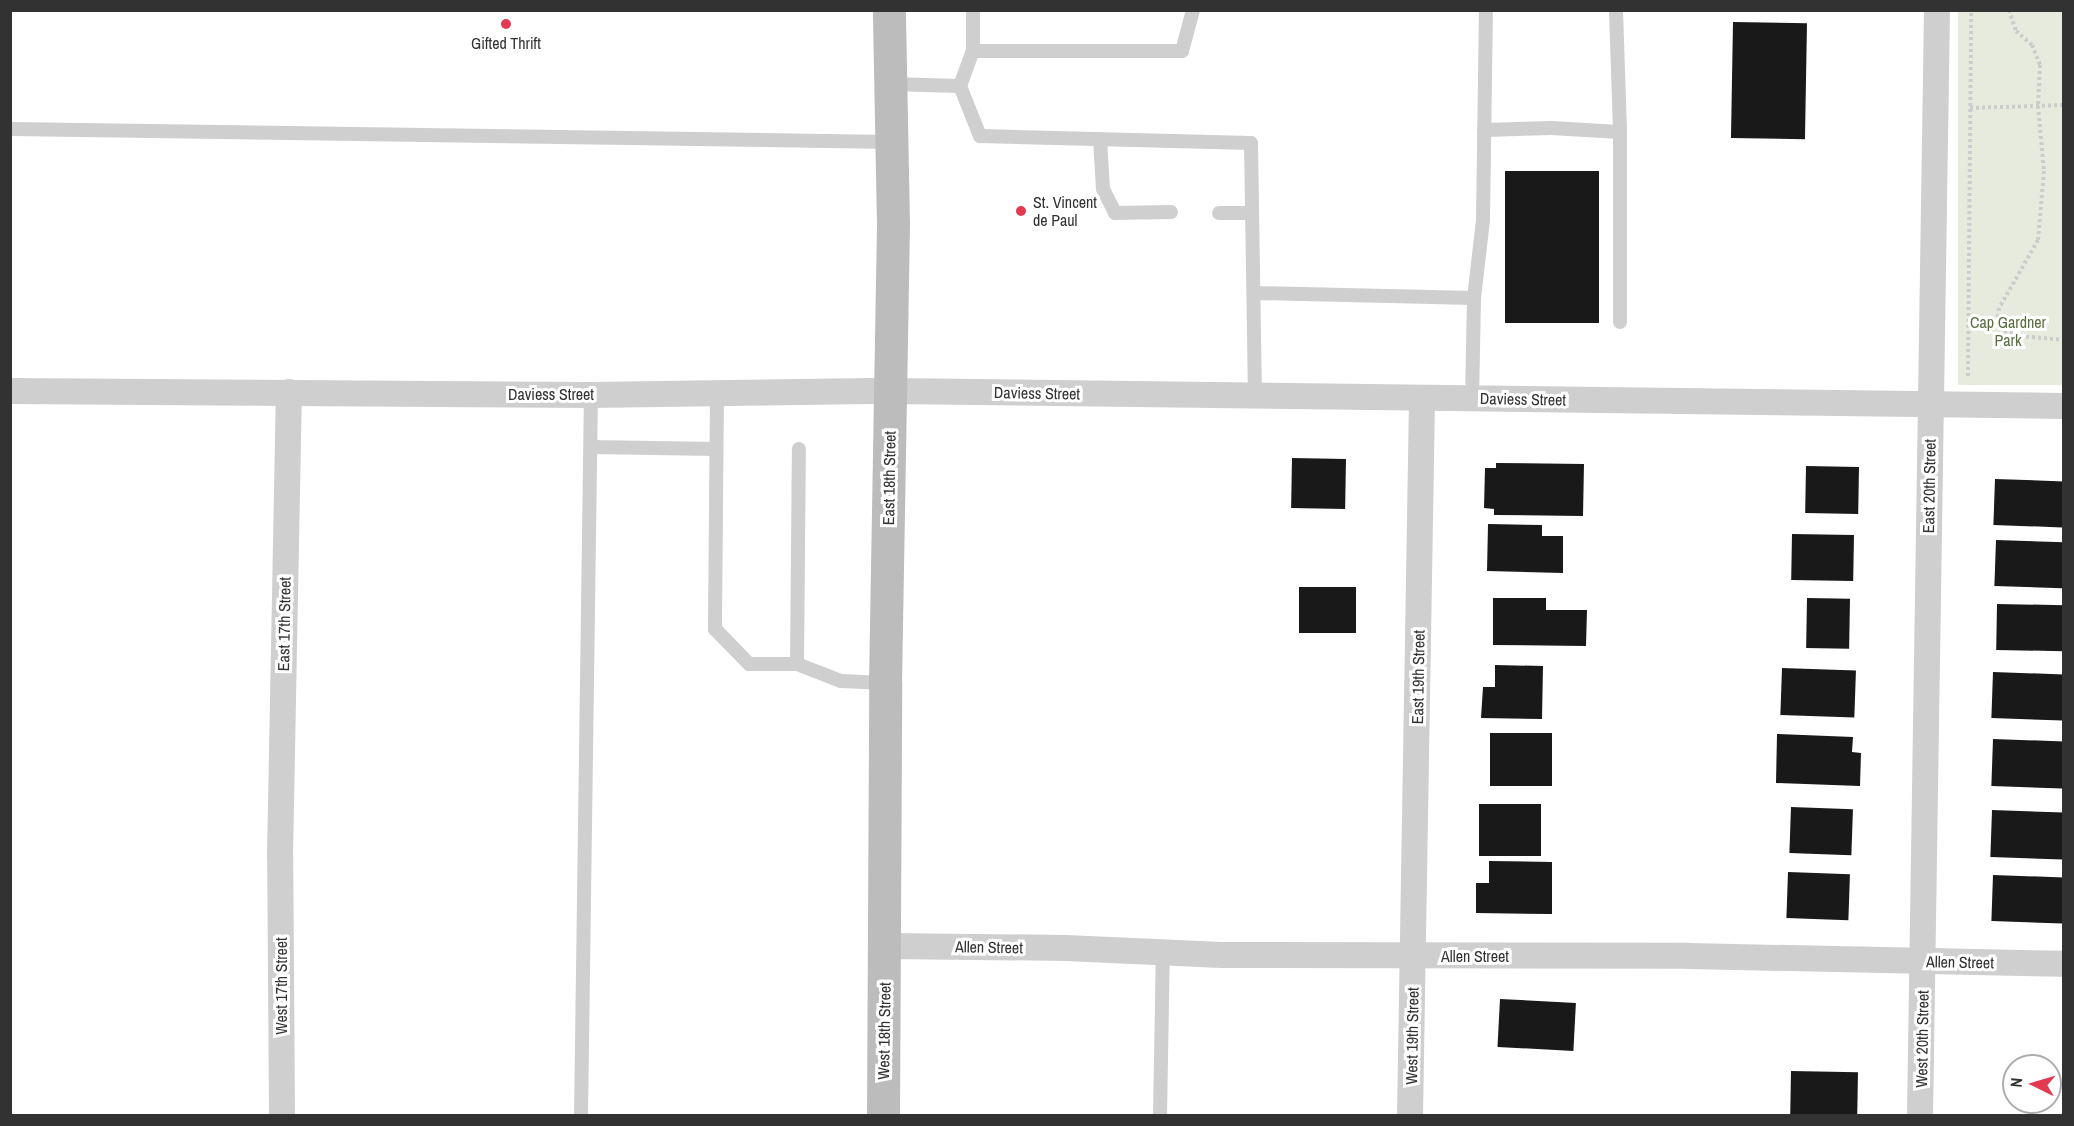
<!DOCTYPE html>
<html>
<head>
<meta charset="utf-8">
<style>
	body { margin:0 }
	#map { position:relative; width:2074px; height:1126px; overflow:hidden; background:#fff; font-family:"Archivo Narrow",sans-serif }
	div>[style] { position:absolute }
	.green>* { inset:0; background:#e6ebde; transform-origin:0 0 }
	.building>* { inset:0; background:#191919; transform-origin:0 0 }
	.path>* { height:4px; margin-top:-2px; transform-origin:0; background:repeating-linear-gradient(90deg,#ccc 0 3px,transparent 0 6px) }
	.lane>* { height:14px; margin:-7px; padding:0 7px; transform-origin:7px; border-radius:7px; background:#cfcfcf }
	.street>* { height:26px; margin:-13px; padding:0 13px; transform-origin:13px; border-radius:13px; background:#cfcfcf }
	.secondary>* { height:33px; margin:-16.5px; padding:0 16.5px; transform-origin:16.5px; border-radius:16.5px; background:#bcbcbc }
	.dots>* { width:16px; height:16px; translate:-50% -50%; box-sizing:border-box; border:3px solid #fff; border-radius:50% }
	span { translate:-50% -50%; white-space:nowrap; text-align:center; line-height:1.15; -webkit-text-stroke:6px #fff; paint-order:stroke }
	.poi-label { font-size:16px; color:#323232 }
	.left { translate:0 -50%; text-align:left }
	.park-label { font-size:16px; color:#586e3f }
	.street-label { font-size:16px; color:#323232 }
	.frame { position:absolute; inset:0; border:12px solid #323232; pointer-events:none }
	.north { position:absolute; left:2002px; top:1054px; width:60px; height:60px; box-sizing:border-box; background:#fff; border:2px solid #adadad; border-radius:50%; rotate:275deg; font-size:16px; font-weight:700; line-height:24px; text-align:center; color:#323232 }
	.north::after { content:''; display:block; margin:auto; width:21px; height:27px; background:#e23b51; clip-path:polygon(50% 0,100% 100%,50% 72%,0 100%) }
</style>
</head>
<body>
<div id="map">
	<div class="green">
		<i style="left:1958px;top:11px;width:105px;height:374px"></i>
	</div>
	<div class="building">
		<i style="left:1733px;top:22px;width:74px;height:116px;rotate:1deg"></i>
		<i style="left:1599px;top:171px;width:152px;height:94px;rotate:90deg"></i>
		<i style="left:1292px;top:458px;width:54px;height:50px;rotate:1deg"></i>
		<i style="clip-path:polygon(1496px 463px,1584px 464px,1583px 516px,1494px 515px,1494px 509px,1484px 508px,1485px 468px,1496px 468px)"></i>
		<i style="left:1806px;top:466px;width:53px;height:47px;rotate:1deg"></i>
		<i style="left:1995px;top:479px;width:69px;height:46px;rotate:2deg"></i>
		<i style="clip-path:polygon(1488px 524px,1542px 525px,1542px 536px,1563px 536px,1563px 573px,1487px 571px)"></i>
		<i style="left:1792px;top:534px;width:62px;height:46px;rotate:1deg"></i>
		<i style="left:1996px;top:540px;width:68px;height:46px;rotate:2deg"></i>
		<i style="left:1299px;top:587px;width:57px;height:46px"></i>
		<i style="clip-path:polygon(1493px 598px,1546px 598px,1546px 610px,1587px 610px,1586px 646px,1493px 645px)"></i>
		<i style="left:1807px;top:598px;width:43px;height:50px;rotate:1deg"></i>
		<i style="left:1997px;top:604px;width:67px;height:46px;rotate:1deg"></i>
		<i style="clip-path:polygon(1495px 665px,1543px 666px,1542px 719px,1481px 718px,1483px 687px,1495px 687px)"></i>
		<i style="left:1782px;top:668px;width:74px;height:47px;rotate:2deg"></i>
		<i style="left:1993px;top:672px;width:71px;height:46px;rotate:2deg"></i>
		<i style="left:1552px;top:733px;width:53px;height:62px;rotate:90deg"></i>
		<i style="clip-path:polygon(1777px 734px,1853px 737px,1852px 752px,1861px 753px,1860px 786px,1776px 783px)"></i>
		<i style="left:1993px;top:739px;width:71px;height:47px;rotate:2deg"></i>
		<i style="left:1479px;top:804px;width:62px;height:52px"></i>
		<i style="left:1791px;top:807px;width:62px;height:46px;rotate:2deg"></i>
		<i style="left:1992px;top:810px;width:72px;height:47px;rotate:2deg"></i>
		<i style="clip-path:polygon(1489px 861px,1552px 862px,1552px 914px,1476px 913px,1476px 883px,1489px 883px)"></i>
		<i style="left:1788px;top:872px;width:62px;height:46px;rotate:2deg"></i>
		<i style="left:1993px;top:875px;width:71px;height:46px;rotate:2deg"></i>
		<i style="left:1500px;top:999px;width:76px;height:48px;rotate:3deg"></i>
		<i style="left:1791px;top:1071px;width:67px;height:44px;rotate:1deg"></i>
	</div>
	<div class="path">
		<i style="left:2009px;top:10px;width:22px;rotate:72deg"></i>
		<i style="left:2016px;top:31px;width:21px;rotate:41deg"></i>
		<i style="left:2032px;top:45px;width:22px;rotate:68deg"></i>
		<i style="left:2040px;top:65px;width:41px;rotate:92.8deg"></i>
		<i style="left:2038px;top:106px;width:65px;rotate:84.7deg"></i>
		<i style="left:2044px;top:171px;width:69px;rotate:95deg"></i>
		<i style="left:2038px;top:240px;width:78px;rotate:119.8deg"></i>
		<i style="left:1999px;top:308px;width:14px;rotate:98deg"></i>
		<i style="left:1997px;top:322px;width:11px;rotate:52deg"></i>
		<i style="left:2004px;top:331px;width:17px;rotate:17deg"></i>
		<i style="left:2020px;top:336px;width:44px;rotate:5.2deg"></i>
		<i style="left:1970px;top:108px;width:94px;rotate:-1.8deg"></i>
		<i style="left:1968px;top:376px;width:366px;rotate:-89.5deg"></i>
	</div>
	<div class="lane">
		<i style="left:1616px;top:10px;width:122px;rotate:88.1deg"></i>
		<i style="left:973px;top:51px;width:209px"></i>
		<i style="left:1182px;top:51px;width:42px;rotate:-75deg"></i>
		<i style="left:890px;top:84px;width:70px;rotate:1.6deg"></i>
		<i style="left:960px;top:86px;width:54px;rotate:68.2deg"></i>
		<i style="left:980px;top:136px;width:271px;rotate:1.5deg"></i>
		<i style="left:1251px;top:143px;width:253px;rotate:89.1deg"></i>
		<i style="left:960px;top:86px;width:37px;rotate:-70deg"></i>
		<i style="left:973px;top:51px;width:41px;rotate:-90deg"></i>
		<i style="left:10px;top:129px;width:882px;rotate:0.84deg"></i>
		<i style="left:1484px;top:130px;width:67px;rotate:-1.7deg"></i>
		<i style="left:1551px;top:128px;width:69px;rotate:3.3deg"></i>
		<i style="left:1620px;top:132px;width:190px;rotate:90deg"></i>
		<i style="left:1100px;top:139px;width:50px;rotate:86.6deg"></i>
		<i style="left:1103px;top:189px;width:27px;rotate:63deg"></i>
		<i style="left:1115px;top:213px;width:56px;rotate:-1deg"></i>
		<i style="left:1219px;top:213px;width:33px"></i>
		<i style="left:1254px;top:293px;width:220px;rotate:1.3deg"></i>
		<i style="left:1474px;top:298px;width:100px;rotate:91.1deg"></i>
		<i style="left:1474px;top:298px;width:79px;rotate:-83.4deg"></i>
		<i style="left:1483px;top:220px;width:210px;rotate:-89.2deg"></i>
		<i style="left:717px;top:393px;width:236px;rotate:90.5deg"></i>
		<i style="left:715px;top:629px;width:49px;rotate:45.8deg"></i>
		<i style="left:749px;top:664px;width:48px"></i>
		<i style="left:797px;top:664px;width:47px;rotate:21.1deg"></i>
		<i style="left:841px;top:681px;width:44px;rotate:2.6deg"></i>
		<i style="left:591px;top:447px;width:125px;rotate:0.9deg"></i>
		<i style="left:797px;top:664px;width:215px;rotate:-89.5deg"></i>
		<i style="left:581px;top:1116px;width:721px;rotate:-89.21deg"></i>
		<i style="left:1160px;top:1116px;width:164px;rotate:-89deg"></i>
	</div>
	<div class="street">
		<i style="left:10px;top:391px;width:581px;rotate:0.39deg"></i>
		<i style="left:591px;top:395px;width:300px;rotate:-0.8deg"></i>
		<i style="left:891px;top:391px;width:1173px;rotate:0.73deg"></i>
		<i style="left:886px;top:946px;width:180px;rotate:0.6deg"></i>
		<i style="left:1066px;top:948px;width:156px;rotate:2.6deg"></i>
		<i style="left:1222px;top:955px;width:467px;rotate:0.1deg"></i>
		<i style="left:1689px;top:956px;width:375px;rotate:1.2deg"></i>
		<i style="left:282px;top:1116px;width:260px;rotate:-90.4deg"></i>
		<i style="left:280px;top:856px;width:464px;rotate:-88.9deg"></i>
		<i style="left:1410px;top:1116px;width:718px;rotate:-89.04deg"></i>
		<i style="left:1920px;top:1116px;width:1106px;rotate:-89.12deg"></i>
	</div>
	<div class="secondary">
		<i style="left:883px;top:1116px;width:433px;rotate:-89.7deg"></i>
		<i style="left:885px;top:683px;width:459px;rotate:-89deg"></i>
		<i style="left:893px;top:224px;width:214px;rotate:-91.1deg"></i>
	</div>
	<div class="dots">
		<i style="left:506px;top:24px;background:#e23b51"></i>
		<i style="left:1021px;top:211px;background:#e23b51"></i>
	</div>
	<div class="poi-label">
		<span style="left:506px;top:43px">Gifted Thrift</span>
		<span class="left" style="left:1033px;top:211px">St. Vincent<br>de Paul</span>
	</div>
	<div class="park-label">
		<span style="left:2008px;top:331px">Cap Gardner<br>Park</span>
	</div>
	<div class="street-label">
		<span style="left:1037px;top:393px;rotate:1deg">Daviess Street</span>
		<span style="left:551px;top:394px">Daviess Street</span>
		<span style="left:1523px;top:399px;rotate:1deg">Daviess Street</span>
		<span style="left:889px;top:478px;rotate:-89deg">East 18th Street</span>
		<span style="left:1929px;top:486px;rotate:-89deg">East 20th Street</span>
		<span style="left:284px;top:624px;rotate:-89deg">East 17th Street</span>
		<span style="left:1418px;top:677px;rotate:-89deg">East 19th Street</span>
		<span style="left:989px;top:947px;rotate:1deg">Allen Street</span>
		<span style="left:1475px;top:956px">Allen Street</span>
		<span style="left:1960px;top:962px;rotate:1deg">Allen Street</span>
		<span style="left:281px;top:986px;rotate:-90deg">West 17th Street</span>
		<span style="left:884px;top:1031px;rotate:-89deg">West 18th Street</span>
		<span style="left:1412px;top:1036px;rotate:-89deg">West 19th Street</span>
		<span style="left:1922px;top:1039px;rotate:-89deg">West 20th Street</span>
	</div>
	<div class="frame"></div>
	<div class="north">N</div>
</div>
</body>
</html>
